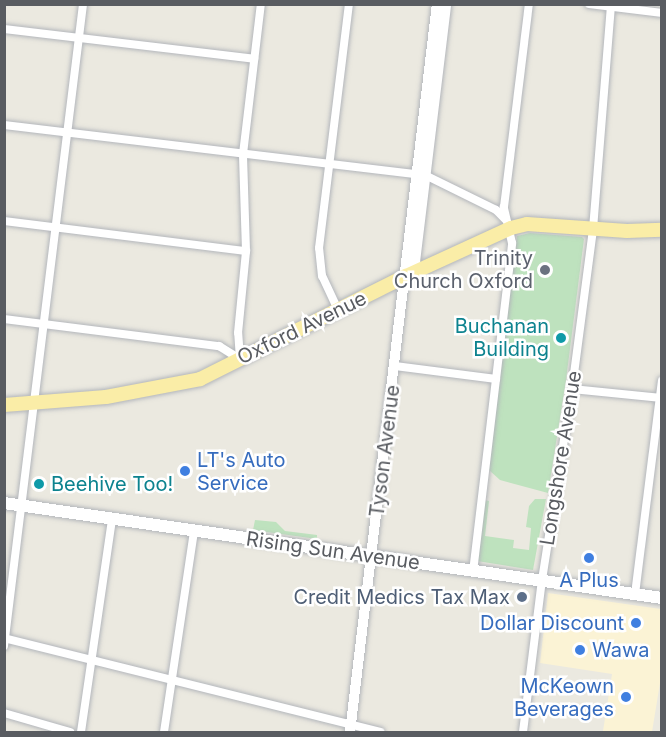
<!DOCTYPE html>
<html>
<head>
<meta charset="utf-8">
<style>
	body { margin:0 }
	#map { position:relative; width:666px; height:737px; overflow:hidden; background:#ebe9e0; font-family:Inter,sans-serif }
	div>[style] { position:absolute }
	.commercial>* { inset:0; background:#fbf3d5 }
	.green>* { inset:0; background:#bee2be }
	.roads { filter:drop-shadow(0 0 2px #b3b6bb) drop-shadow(0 0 2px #b3b6bb) }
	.minor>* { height:8px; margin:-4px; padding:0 4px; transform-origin:4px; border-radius:4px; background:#fff }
	.tertiary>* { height:10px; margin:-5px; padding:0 5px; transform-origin:5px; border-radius:5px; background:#fff }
	.secondary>* { height:12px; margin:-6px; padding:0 6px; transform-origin:6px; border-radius:6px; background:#fff }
	.primary>* { height:14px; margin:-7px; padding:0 7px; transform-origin:7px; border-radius:7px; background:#faeda7 }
	.dots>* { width:16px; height:16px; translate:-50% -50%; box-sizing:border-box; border:3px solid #fff; border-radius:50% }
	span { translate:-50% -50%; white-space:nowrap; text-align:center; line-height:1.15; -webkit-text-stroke:5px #fff; paint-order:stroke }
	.worship-label { font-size:20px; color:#5b616d }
	.right { translate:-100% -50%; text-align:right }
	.culture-label { font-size:20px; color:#0d838f }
	.left { translate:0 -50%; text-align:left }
	.street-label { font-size:20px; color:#595c61 }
	.shop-label { font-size:20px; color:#366cbe }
	.service-label { font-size:20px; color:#4e5e75 }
	.frame { position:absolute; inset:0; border:6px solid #595c61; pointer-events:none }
</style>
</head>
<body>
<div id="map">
	<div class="commercial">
		<i style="clip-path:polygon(548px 593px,661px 609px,661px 677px,652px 732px,603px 731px,612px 674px,540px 663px)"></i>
	</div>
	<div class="green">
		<i style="clip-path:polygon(530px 233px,582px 237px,584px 239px,566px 380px,548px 493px,500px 480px,489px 470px,517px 236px)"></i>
		<i style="clip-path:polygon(535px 499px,546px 499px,533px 570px,477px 561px,484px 500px,489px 501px,485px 536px,514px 540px,513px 548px,529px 550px,531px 528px,526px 527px,529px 506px)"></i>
		<i style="clip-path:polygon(255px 520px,276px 522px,285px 531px,317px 535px,317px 539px,253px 530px)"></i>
	</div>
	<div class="roads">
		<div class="minor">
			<i style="left:589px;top:4px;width:74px;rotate:7deg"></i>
			<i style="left:4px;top:29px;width:252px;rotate:6.8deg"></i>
			<i style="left:4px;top:125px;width:424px;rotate:6.8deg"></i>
			<i style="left:425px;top:175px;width:79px;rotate:26.2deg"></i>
			<i style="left:496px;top:210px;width:14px;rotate:45deg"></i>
			<i style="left:4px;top:221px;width:244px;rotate:7.1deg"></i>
			<i style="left:339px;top:312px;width:40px;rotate:-115deg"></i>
			<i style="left:322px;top:276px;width:28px;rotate:-96deg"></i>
			<i style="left:319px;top:248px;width:246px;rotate:-83deg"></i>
			<i style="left:4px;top:319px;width:217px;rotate:7.2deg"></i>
			<i style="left:219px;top:346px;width:25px;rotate:32deg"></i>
			<i style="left:240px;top:359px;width:26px;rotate:-94deg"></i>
			<i style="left:238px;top:333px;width:82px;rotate:-84.4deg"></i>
			<i style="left:246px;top:251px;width:97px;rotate:-91.8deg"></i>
			<i style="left:243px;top:154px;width:151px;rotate:-83.2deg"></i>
			<i style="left:395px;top:366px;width:102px;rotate:7.3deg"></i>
			<i style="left:572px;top:389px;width:90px;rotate:5.7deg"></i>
			<i style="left:473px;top:572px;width:331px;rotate:-83.2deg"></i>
			<i style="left:512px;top:243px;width:37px;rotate:-103deg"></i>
			<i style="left:504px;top:207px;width:205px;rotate:-83deg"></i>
			<i style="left:635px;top:594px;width:215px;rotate:-82.8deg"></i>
			<i style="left:4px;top:638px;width:388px;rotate:14deg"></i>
			<i style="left:4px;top:646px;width:647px;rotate:-82.98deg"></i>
			<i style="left:4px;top:713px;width:69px;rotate:16.1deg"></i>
			<i style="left:81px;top:732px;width:215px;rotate:-81.7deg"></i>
			<i style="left:164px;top:732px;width:203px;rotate:-81.5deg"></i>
			<i style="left:523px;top:732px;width:153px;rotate:-82.9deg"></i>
			<i style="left:542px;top:580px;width:193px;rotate:-81.1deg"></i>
			<i style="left:572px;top:389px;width:161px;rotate:-82.5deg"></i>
			<i style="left:593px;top:229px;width:226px;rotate:-85.4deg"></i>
		</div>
		<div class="tertiary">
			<i style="left:406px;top:276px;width:17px;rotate:-57deg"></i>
			<i style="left:415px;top:262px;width:260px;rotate:-83.1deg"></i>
			<i style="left:350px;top:732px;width:733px;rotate:-83.19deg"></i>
		</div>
		<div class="secondary">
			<i style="left:4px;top:503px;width:665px;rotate:8.22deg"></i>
		</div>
		<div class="primary">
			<i style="left:4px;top:405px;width:102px;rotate:-4.5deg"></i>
			<i style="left:106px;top:397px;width:96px;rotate:-10.8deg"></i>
			<i style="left:200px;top:379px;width:230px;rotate:-26.6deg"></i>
			<i style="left:406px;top:276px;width:115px;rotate:-24.6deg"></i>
			<i style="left:511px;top:228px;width:16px;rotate:-14deg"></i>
			<i style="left:527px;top:224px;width:100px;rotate:4deg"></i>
			<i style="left:627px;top:231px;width:35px;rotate:-2deg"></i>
		</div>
	</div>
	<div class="dots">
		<i style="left:545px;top:270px;background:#6b7280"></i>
		<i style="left:561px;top:338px;background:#0f9aa8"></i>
		<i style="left:185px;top:471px;background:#3f7fe0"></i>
		<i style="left:39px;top:484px;background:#0f9aa8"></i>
		<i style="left:589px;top:558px;background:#3f7fe0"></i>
		<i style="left:522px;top:597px;background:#5c6f8a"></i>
		<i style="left:636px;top:623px;background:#3f7fe0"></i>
		<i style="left:580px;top:650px;background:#3f7fe0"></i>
		<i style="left:626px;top:697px;background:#3f7fe0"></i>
	</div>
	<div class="worship-label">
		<span class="right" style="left:533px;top:270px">Trinity<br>Church Oxford</span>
	</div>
	<div class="culture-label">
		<span class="right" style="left:549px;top:338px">Buchanan<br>Building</span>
		<span class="left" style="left:51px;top:484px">Beehive Too!</span>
	</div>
	<div class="street-label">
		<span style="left:302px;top:328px;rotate:-26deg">Oxford Avenue</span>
		<span style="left:385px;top:451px;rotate:-83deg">Tyson Avenue</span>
		<span style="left:561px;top:458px;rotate:-81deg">Longshore Avenue</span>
		<span style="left:333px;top:551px;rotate:8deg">Rising Sun Avenue</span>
	</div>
	<div class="shop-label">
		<span class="left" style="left:197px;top:472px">LT's Auto<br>Service</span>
		<span style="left:589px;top:580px">A Plus</span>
		<span class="right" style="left:624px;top:623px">Dollar Discount</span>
		<span class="left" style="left:592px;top:650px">Wawa</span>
		<span class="right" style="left:614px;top:698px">McKeown<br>Beverages</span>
	</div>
	<div class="service-label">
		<span class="right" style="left:510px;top:597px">Credit Medics Tax Max</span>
	</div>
	<div class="frame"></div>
</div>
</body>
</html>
